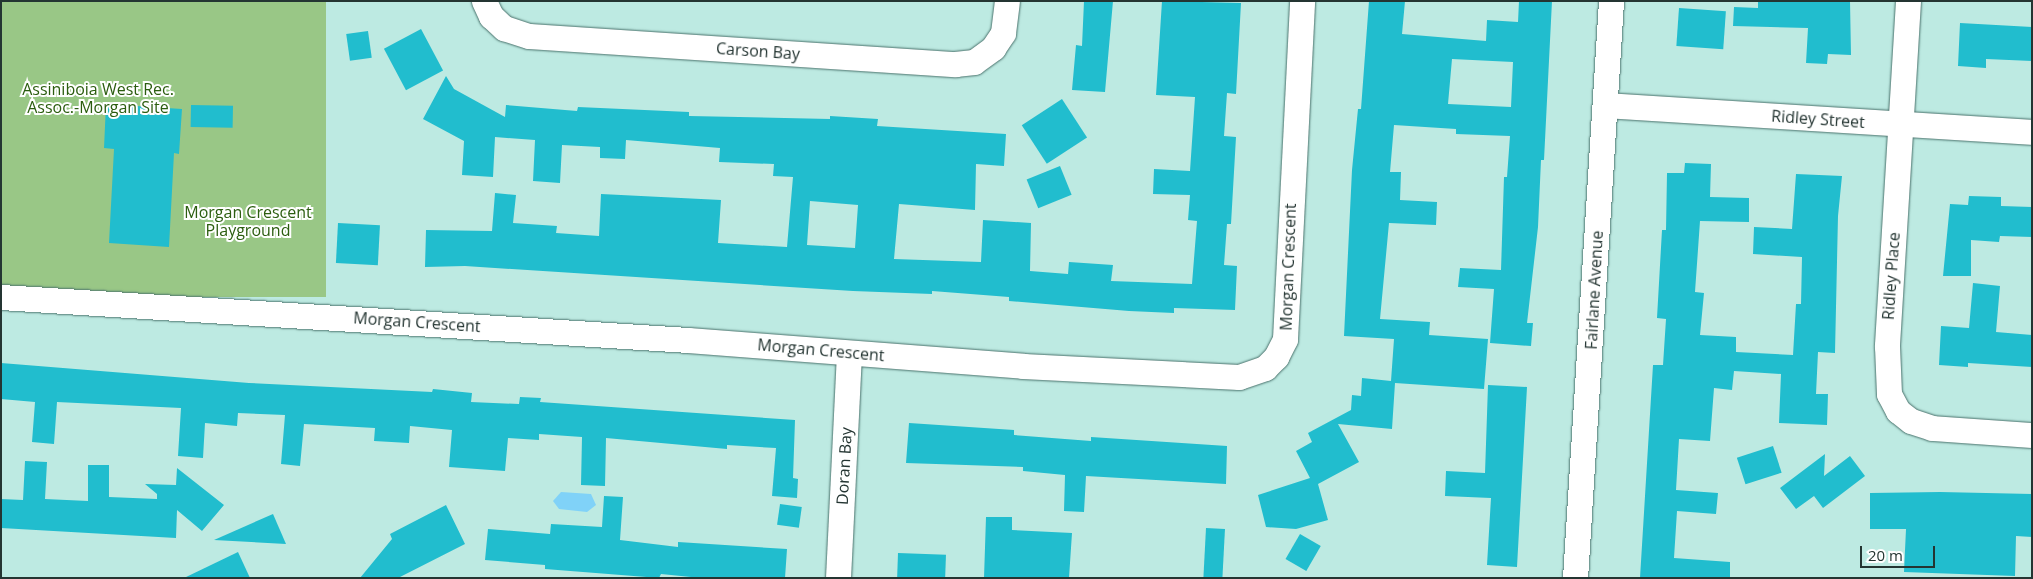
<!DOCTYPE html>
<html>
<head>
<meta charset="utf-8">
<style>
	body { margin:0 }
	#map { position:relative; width:2033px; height:579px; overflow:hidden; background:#bdeae2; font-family:"Open Sans",sans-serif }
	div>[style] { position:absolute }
	.green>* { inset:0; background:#99c786; transform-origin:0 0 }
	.water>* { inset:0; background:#80d2f8 }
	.building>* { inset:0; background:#21bdce; transform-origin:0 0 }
	.roads { filter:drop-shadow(0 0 1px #4a726c) drop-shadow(0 0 1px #4a726c) }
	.minor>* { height:25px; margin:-12.5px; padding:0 12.5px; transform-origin:12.5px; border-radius:12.5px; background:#fff }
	span { translate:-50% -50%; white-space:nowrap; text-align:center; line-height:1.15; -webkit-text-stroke:4px #fff; paint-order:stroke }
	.street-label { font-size:16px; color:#243532 }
	.park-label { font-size:16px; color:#2b5d0f }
	.frame { position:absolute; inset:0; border:2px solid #243532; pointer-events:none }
	.scale { position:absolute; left:1860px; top:546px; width:75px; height:22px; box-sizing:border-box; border:2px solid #243532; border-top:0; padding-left:6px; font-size:15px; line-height:18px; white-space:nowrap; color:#243532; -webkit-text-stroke:4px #fff; paint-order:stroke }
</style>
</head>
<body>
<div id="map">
	<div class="green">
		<i style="left:1px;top:1px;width:325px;height:296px"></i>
	</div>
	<div class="water">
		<i style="clip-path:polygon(561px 492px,591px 494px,596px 505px,587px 512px,559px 509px,553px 501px)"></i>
	</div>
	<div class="building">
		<i style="clip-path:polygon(1084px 1px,1113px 1px,1105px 92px,1072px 90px,1076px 45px,1082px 46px)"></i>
		<i style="clip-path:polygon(evenodd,1162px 1px,1241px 3px,1236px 94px,1227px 93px,1224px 136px,1236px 137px,1231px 224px,1227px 224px,1224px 265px,1237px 266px,1235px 310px,1174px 308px,1174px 313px,1129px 311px,1009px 301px,1009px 297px,932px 291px,932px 294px,853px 291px,465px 266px,425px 267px,426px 230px,492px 231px,495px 193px,516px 195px,513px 223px,557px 226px,556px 233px,599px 236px,601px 194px,721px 200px,718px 243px,787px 247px,793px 177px,773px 176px,774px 164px,719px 162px,720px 148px,626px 140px,625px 159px,600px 158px,600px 147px,562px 145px,560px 183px,533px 181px,535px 140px,495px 137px,493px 177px,462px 175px,464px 141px,423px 119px,446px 76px,454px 89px,505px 117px,506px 105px,577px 111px,578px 107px,689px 112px,689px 116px,830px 119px,830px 116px,878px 119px,877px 126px,1006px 134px,1004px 166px,976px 164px,975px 210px,899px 204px,894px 259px,981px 262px,983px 220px,1031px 223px,1030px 271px,1068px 274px,1069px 262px,1113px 265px,1111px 281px,1192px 284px,1197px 221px,1188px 220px,1190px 195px,1153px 194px,1154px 169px,1190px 171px,1195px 97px,1156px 95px,1162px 1px,810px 201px,858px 205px,855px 248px,807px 245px,810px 201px)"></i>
		<i style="clip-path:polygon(evenodd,1369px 1px,1405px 1px,1402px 34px,1486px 41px,1487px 20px,1518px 22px,1519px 1px,1552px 1px,1544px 160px,1541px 160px,1538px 227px,1527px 323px,1533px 323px,1531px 346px,1490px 343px,1494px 289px,1458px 287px,1460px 268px,1501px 270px,1504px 177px,1507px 177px,1510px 136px,1456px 134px,1456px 129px,1394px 125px,1390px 172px,1401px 172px,1400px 200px,1437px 202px,1436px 225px,1389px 223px,1380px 319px,1430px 322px,1429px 335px,1488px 339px,1484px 389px,1395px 383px,1392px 429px,1338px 424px,1359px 462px,1318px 484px,1328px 520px,1296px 529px,1266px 527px,1258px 495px,1310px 478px,1296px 451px,1312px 442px,1308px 433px,1351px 410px,1352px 395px,1361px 396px,1362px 378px,1391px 381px,1394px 339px,1344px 336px,1352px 170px,1358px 109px,1361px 109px,1369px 1px,1452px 59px,1513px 62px,1511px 107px,1448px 104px,1452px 59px)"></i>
		<i style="clip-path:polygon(1758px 1px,1850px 1px,1851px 55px,1828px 54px,1827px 64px,1806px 63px,1808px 28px,1733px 26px,1734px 7px,1758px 8px)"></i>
		<i style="left:1679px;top:8px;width:47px;height:38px;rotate:4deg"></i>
		<i style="clip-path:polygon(1960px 23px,2032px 27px,2032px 61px,1986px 59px,1986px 68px,1958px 66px)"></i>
		<i style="left:421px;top:29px;width:47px;height:42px;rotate:62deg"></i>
		<i style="left:368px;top:31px;width:27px;height:22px;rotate:82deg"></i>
		<i style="left:1062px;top:99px;width:46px;height:48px;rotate:57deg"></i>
		<i style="clip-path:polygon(106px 104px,182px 109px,179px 154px,174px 153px,169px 247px,109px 243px,114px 149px,104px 148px)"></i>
		<i style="left:191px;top:105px;width:42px;height:22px;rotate:1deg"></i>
		<i style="clip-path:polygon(1685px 163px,1711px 164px,1710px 197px,1749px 198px,1749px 222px,1700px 221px,1695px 292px,1704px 293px,1700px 335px,1736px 337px,1736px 352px,1793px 355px,1796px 304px,1801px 304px,1802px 257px,1753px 254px,1754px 227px,1792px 229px,1796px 174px,1842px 176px,1838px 216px,1835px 353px,1818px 352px,1816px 394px,1828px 394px,1827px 425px,1779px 423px,1781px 374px,1734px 371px,1732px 390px,1714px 388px,1710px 441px,1679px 439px,1676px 490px,1718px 493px,1716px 514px,1677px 511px,1674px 558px,1730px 562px,1730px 578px,1640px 578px,1653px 365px,1663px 365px,1666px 319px,1657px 318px,1662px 230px,1666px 230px,1667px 173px,1684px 173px)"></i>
		<i style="left:1060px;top:166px;width:31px;height:36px;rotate:68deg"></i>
		<i style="clip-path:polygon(1969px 196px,2001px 197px,2001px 206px,2032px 207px,2032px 237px,2000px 236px,1999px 242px,1971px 240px,1971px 276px,1943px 276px,1950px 204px,1968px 205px)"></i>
		<i style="left:338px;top:223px;width:42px;height:40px;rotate:3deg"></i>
		<i style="clip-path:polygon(1973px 283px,2000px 286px,1996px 332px,2032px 335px,2032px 367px,1968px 363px,1968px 367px,1939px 365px,1941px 326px,1969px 328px)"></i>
		<i style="clip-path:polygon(1px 363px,249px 383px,432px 392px,433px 389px,472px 393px,471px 402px,519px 404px,520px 397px,541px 398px,540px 402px,795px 420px,793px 478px,798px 479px,797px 498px,772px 496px,776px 448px,727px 445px,727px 449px,606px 438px,605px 486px,581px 485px,582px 437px,539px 434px,539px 440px,508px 438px,505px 471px,449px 467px,452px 430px,410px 426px,409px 443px,374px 441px,375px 428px,304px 424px,300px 466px,281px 464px,285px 415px,238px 413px,237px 426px,205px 423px,203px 458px,178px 456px,181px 408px,57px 402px,54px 444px,32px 442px,35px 402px,1px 399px)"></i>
		<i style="clip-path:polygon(1488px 385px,1527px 387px,1517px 567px,1487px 565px,1491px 498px,1445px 496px,1446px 471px,1485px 473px)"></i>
		<i style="clip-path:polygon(909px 423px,1014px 430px,1014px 435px,1091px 441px,1091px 437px,1227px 446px,1226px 484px,1086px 476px,1084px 512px,1064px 511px,1065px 475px,1023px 471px,1023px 467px,906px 463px)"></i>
		<i style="left:1773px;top:446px;width:28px;height:38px;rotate:72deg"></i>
		<i style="clip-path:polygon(1825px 454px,1824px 476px,1850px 456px,1865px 476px,1823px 508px,1814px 496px,1796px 509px,1780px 488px)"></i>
		<i style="clip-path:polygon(25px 461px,47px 462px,45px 499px,88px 501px,88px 465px,109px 465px,109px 497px,157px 499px,157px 494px,145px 484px,176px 485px,177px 468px,224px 505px,202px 531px,177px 510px,176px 538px,1px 528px,1px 499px,23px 500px)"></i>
		<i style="clip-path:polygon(1940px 492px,2032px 494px,2032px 537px,2016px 536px,2015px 576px,1904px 572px,1906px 529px,1870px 529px,1870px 493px)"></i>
		<i style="clip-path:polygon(604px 496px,623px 497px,620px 540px,678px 547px,678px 542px,787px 549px,785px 578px,701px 578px,661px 574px,659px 578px,545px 569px,545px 565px,485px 560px,488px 529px,550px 534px,551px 524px,602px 527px)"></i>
		<i style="left:780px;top:504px;width:22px;height:21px;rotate:8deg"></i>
		<i style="clip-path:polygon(446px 505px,465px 544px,398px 578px,360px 578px,392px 539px,390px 534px)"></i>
		<i style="clip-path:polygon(273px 514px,286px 544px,214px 540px)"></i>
		<i style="clip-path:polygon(986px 517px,1012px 517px,1012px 530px,1072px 533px,1069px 578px,984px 578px)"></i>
		<i style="left:1206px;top:528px;width:19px;height:50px;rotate:3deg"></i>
		<i style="left:1300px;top:534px;width:24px;height:29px;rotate:30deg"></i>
		<i style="clip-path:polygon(238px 552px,250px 578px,184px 578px)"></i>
		<i style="left:898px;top:553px;width:48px;height:25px;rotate:2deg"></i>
	</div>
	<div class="roads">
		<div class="minor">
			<i style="left:484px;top:1px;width:17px;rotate:65deg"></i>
			<i style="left:491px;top:16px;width:18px;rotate:43deg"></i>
			<i style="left:504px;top:28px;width:26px;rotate:18deg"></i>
			<i style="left:529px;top:36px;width:427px;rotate:3.8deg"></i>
			<i style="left:955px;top:64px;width:19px;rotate:-6deg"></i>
			<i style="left:974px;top:62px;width:24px;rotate:-36deg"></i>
			<i style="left:993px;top:48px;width:18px;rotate:-56deg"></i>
			<i style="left:1003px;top:33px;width:32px;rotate:-83deg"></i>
			<i style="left:1908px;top:1px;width:346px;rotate:93.5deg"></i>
			<i style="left:1887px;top:346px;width:48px;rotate:87.6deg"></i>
			<i style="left:1889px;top:394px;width:19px;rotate:62deg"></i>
			<i style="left:1898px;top:411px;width:16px;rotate:38deg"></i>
			<i style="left:1911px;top:421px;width:22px;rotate:18deg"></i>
			<i style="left:1932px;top:428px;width:100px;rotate:4deg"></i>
			<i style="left:1605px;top:105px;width:428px;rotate:3.6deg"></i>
			<i style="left:1px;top:297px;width:688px;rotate:3.58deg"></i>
			<i style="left:688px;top:340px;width:336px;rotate:4.4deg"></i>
			<i style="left:1023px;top:366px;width:216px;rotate:2.9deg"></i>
			<i style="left:1239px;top:377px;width:28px;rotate:-19deg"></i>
			<i style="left:1265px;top:368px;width:16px;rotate:-45deg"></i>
			<i style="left:1276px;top:357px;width:20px;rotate:-63deg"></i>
			<i style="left:1285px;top:339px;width:338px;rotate:-87.1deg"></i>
			<i style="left:838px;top:578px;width:225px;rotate:-87.2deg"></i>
			<i style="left:1575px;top:578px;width:578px;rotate:-86.43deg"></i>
		</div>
	</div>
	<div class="street-label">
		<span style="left:758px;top:51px;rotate:4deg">Carson Bay</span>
		<span style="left:1818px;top:119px;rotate:4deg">Ridley Street</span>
		<span style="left:1288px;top:267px;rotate:-88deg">Morgan Crescent</span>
		<span style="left:1891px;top:276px;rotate:-86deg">Ridley Place</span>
		<span style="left:1594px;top:290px;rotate:-87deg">Fairlane Avenue</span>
		<span style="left:417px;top:322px;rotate:4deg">Morgan Crescent</span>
		<span style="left:821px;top:350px;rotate:5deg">Morgan Crescent</span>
		<span style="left:844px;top:466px;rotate:-87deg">Doran Bay</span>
	</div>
	<div class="park-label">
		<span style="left:98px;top:98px">Assiniboia West Rec.<br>Assoc.-Morgan Site</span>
		<span style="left:248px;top:221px">Morgan Crescent<br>Playground</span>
	</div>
	<div class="frame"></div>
	<div class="scale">20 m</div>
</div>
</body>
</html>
